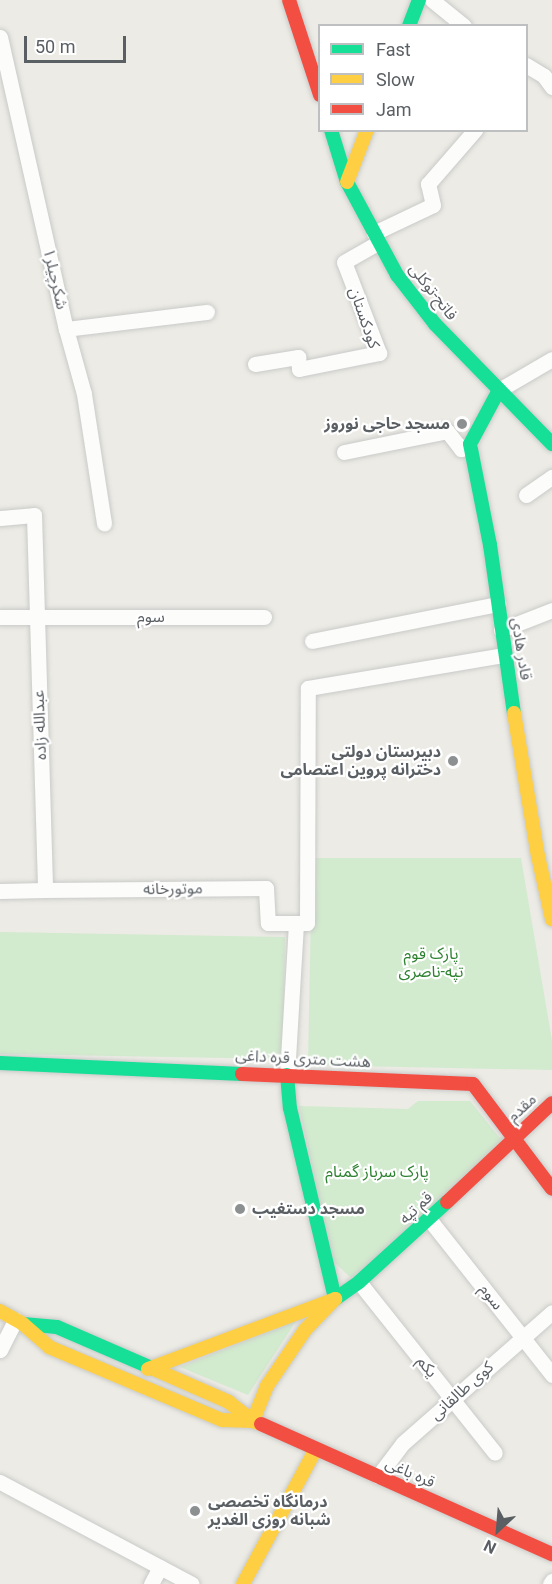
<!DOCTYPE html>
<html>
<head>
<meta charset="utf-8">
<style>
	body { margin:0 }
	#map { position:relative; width:552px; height:1584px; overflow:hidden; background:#ecebe5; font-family:Roboto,"Noto Sans Arabic",sans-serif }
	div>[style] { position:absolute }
	.green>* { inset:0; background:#d2eace; transform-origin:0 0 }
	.roads { filter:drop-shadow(0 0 2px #c9cac9) drop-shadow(0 0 2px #c9cac9) }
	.street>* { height:15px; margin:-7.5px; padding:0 7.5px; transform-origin:7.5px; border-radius:7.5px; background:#fcfcfb }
	.fast>* { height:14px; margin:-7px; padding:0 7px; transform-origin:7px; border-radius:7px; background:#16e098 }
	.slow>* { height:14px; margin:-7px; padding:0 7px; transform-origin:7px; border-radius:7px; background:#ffcf43 }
	.jam>* { height:14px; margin:-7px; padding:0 7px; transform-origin:7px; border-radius:7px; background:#f24e42 }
	.dots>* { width:16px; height:16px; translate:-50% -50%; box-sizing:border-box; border:3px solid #fff; border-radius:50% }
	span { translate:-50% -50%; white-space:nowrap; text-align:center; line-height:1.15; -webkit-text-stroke:4.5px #fff; paint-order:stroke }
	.street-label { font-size:16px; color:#5a5f64 }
	.poi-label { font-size:16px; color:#5a5f64; font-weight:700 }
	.right { translate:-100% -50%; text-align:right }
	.left { translate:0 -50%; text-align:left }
	.park-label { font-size:16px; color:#2d8230 }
	.legend { position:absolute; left:318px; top:24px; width:210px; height:108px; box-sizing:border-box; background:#fff; border:2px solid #bdbfc1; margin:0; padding:8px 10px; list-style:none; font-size:18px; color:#5a5f64 }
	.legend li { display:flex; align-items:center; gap:12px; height:30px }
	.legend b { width:30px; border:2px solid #bdbfc1 }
	.north { position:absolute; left:468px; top:1500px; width:60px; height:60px; -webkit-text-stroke:4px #fff; paint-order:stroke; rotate:206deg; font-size:16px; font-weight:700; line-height:24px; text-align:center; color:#5a5f64 }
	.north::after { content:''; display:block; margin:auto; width:21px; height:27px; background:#5a5f64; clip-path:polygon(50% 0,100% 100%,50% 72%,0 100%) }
	.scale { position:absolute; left:24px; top:36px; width:102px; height:27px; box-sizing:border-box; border:3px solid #5a5f64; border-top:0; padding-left:8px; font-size:18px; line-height:21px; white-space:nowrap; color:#5a5f64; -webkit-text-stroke:4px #fff; paint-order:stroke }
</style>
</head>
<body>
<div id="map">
	<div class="green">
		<i style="clip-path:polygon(312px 858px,521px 858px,552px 1041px,552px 1070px,308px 1065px)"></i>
		<i style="left:285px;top:937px;width:122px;height:285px;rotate:91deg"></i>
		<i style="clip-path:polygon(418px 1101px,470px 1101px,499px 1137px,515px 1138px,351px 1278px,331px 1259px,299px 1106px,408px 1109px)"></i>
		<i style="clip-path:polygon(296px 1321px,248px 1395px,180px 1367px)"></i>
	</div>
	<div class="roads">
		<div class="street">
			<i style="left:432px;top:0;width:41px;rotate:39.1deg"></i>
			<i style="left:0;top:37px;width:299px;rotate:77.3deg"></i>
			<i style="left:66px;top:329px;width:67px;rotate:74.5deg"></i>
			<i style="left:84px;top:394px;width:131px;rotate:81.2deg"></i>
			<i style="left:526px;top:65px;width:21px;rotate:31deg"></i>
			<i style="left:544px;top:76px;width:14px;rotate:54deg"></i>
			<i style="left:374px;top:233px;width:65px;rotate:-25.4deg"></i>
			<i style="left:433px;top:205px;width:22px;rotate:-103deg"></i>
			<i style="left:428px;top:184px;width:72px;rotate:-49deg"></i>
			<i style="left:66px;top:329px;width:142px;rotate:-6.9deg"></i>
			<i style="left:255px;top:364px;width:44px;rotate:-9.2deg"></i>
			<i style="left:298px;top:357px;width:12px;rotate:85deg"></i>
			<i style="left:299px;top:369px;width:82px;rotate:-11.3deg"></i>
			<i style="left:379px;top:353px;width:97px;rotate:-111deg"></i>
			<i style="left:344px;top:262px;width:40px;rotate:-29.7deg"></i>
			<i style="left:499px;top:390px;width:61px;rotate:-30.3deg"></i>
			<i style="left:344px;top:452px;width:105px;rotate:-11.5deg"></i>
			<i style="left:447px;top:431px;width:23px;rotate:52deg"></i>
			<i style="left:461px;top:449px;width:10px;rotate:-29deg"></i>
			<i style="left:526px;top:495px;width:32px;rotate:-35deg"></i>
			<i style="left:0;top:518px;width:34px;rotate:-5deg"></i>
			<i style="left:34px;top:515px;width:375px;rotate:88.3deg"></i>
			<i style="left:45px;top:890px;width:45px;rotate:178.7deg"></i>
			<i style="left:0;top:617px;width:264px"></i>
			<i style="left:501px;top:630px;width:55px;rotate:-21.4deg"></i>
			<i style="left:312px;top:641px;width:190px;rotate:-11.3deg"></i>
			<i style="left:45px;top:890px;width:221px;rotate:-0.5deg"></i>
			<i style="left:266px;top:888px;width:35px;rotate:87deg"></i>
			<i style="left:268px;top:923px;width:39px"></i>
			<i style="left:307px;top:923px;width:235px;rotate:-89.8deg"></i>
			<i style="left:308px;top:688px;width:199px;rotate:-9.6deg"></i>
			<i style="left:287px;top:1075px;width:152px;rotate:-86.6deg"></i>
			<i style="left:429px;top:1219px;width:199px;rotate:51.7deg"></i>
			<i style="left:359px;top:1282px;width:218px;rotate:51.5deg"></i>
			<i style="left:0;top:1350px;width:34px;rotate:-63deg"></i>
			<i style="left:378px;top:1476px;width:41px;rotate:-52.9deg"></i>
			<i style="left:403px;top:1443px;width:198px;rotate:-41.3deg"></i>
			<i style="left:0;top:1482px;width:217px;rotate:28deg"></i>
			<i style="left:151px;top:1584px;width:19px;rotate:-62deg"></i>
			<i style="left:550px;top:1584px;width:4px;rotate:-56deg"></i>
		</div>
		<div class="fast">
			<i style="left:409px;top:26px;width:28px;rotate:-69deg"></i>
			<i style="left:331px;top:130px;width:54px;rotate:72.9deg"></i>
			<i style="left:347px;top:182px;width:106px;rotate:61.7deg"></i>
			<i style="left:397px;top:275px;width:62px;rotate:52.2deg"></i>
			<i style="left:435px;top:324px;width:168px;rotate:45.7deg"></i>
			<i style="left:499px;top:390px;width:61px;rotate:118.2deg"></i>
			<i style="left:470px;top:444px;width:103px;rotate:78.8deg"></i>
			<i style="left:490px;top:545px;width:170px;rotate:81.9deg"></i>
			<i style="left:0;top:1063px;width:242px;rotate:2.6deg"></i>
			<i style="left:287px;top:1075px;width:33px;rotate:85deg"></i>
			<i style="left:290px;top:1108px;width:196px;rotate:76.7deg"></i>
			<i style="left:335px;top:1299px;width:29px;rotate:-35deg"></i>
			<i style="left:359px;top:1282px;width:119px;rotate:-42.3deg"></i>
			<i style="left:23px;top:1324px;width:34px;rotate:5deg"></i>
			<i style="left:57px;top:1327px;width:106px;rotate:23.4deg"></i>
		</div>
		<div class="slow">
			<i style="left:347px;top:182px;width:56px;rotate:-69deg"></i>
			<i style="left:514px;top:713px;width:145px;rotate:80.5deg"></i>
			<i style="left:538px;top:856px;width:65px;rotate:77.5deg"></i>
			<i style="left:0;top:1311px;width:26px;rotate:29deg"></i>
			<i style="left:23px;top:1324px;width:35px;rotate:41deg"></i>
			<i style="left:49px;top:1347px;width:188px;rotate:22.9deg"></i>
			<i style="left:222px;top:1420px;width:31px;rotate:2deg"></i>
			<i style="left:253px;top:1421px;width:31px;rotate:-142deg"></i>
			<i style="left:229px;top:1402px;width:82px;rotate:-156.3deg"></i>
			<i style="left:148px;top:1369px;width:200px;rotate:-20.5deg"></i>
			<i style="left:335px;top:1299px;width:43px;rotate:134.1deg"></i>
			<i style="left:305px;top:1330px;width:68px;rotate:124.2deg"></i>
			<i style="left:267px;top:1386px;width:38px;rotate:112deg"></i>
			<i style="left:253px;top:1421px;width:9px;rotate:21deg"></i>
			<i style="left:243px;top:1584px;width:151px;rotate:-61.6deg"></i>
		</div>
		<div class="jam">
			<i style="left:289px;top:0;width:100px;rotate:71.9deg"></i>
			<i style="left:242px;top:1074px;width:231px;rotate:2.5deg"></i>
			<i style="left:473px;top:1084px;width:131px;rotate:53deg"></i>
			<i style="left:447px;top:1202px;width:144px;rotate:-43.3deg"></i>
			<i style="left:261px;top:1424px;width:319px;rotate:24.1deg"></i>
		</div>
	</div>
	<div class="dots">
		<i style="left:462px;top:424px;background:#8d9091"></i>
		<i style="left:453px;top:761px;background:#8d9091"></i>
		<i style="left:240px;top:1209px;background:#8d9091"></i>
		<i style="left:195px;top:1511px;background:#8d9091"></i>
	</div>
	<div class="street-label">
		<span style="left:55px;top:279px;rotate:77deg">شکرچیلر۱</span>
		<span style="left:433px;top:292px;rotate:52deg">فاتح-توکلی</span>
		<span style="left:364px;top:318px;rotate:71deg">کودکستان</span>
		<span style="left:151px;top:617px">سوم</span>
		<span style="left:521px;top:649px;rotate:81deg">قادر هادی</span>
		<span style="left:40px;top:725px;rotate:-92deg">عبدالله زاده</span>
		<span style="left:173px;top:889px;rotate:-1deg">موتورخانه</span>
		<span style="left:303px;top:1059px;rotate:3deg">هشت متری قره داغی</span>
		<span style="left:522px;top:1108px;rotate:-43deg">مقدم</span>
		<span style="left:416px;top:1208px;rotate:-43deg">قم تپه</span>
		<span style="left:491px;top:1297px;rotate:52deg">سوم</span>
		<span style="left:427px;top:1367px;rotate:52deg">یکم</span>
		<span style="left:462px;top:1391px;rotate:-42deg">کوی طالقانی</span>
		<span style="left:410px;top:1473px;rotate:24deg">قره باغی</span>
	</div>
	<div class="poi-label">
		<span class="right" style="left:450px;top:424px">مسجد حاجی نوروز</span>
		<span class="right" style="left:441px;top:761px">دبیرستان دولتی<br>دخترانه پروین اعتصامی</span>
		<span class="left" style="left:252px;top:1209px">مسجد دستغیب</span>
		<span class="left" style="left:208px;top:1511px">درمانگاه تخصصی<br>شبانه روزی الغدیر</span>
	</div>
	<div class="park-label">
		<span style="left:431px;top:963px">پارک قوم<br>تپه-ناصری</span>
		<span style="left:377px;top:1172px">پارک سرباز گمنام</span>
	</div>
	<ul class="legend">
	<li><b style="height:8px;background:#16e098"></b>Fast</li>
	<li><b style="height:8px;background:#ffcf43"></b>Slow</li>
	<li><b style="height:8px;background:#f24e42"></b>Jam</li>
	</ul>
	<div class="north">N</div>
	<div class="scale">50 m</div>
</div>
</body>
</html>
